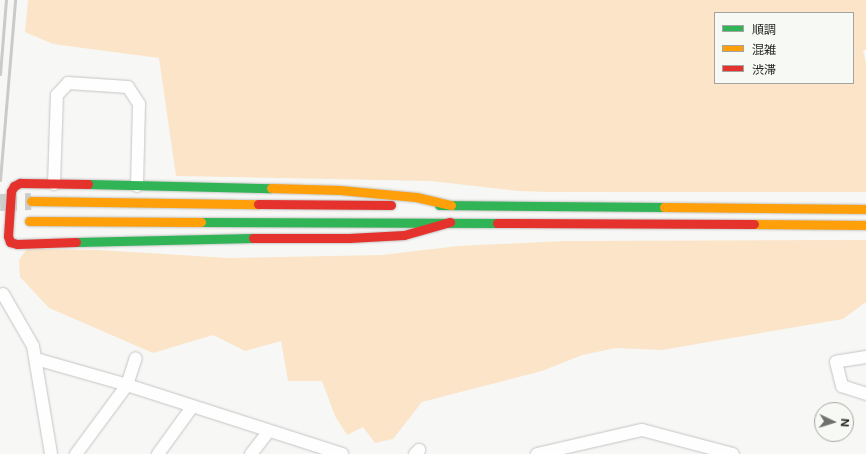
<!DOCTYPE html>
<html>
<head>
<meta charset="utf-8">
<style>
	body { margin:0 }
	#map { position:relative; width:866px; height:454px; overflow:hidden; background:#f7f8f6; font-family:Inter,"Noto Sans JP",sans-serif }
	div>[style] { position:absolute }
	.green>* { inset:0; background:#fbe4c8 }
	.secondary-tunnel>* { height:17px; margin-top:-8.5px; transform-origin:0; background:repeating-linear-gradient(90deg,#cdcecc 0 17px,transparent 0 25px) }
	.roads { filter:drop-shadow(0 0 1px #c4c4c3) drop-shadow(0 0 1px #c4c4c3) }
	.street>* { height:12px; margin:-6px; padding:0 6px; transform-origin:6px; border-radius:6px; background:#fefefe }
	.fast>* { height:9px; margin:-4.5px; padding:0 4.5px; transform-origin:4.5px; border-radius:4.5px; background:#30b455 }
	.slow>* { height:9px; margin:-4.5px; padding:0 4.5px; transform-origin:4.5px; border-radius:4.5px; background:#ff9f0a }
	.jam>* { height:9px; margin:-4.5px; padding:0 4.5px; transform-origin:4.5px; border-radius:4.5px; background:#e5322d }
	.rail>* { height:3px; margin:-1.5px; padding:0 1.5px; transform-origin:1.5px; border-radius:1.5px; background:#c9cac9 }
	span { translate:-50% -50%; white-space:nowrap; text-align:center; line-height:1.15; -webkit-text-stroke:4px #f7f9f5; paint-order:stroke }
	.legend { position:absolute; left:714px; top:12px; width:140px; height:72px; box-sizing:border-box; background:#f7f9f5; border:1px solid #a4a5a2; margin:0; padding:5px 7px; list-style:none; font-size:12px; color:#272826 }
	.legend li { display:flex; align-items:center; gap:8px; height:20px }
	.legend b { width:20px; border:1px solid #a4a5a2 }
	.north { position:absolute; left:814px; top:402px; width:40px; height:40px; box-sizing:border-box; background:#f7f9f5; border:1px solid #a4a5a2; border-radius:50%; rotate:94deg; font-size:11px; font-weight:700; line-height:16px; text-align:center; color:#272826 }
	.north::after { content:''; display:block; margin:auto; width:14px; height:18px; background:#70716f; clip-path:polygon(50% 0,100% 100%,50% 72%,0 100%) }
</style>
</head>
<body>
<div id="map">
	<div class="green">
		<i style="clip-path:polygon(evenodd,28px 0,866px 0,866px 50px,863px 50px,866px 64px,866px 192px,546px 192px,518px 191px,430px 181px,176px 176px,159px 58px,53px 44px,25px 32px,28px 0,715px 13px,853px 13px,853px 83px,715px 83px,715px 13px)"></i>
		<i style="clip-path:polygon(866px 240px,866px 302px,843px 319px,662px 350px,616px 348px,582px 355px,542px 371px,422px 402px,393px 439px,375px 443px,363px 427px,347px 435px,335px 416px,322px 381px,288px 381px,281px 341px,245px 351px,213px 335px,153px 353px,49px 308px,20px 277px,19px 260px,27px 249px,99px 250px,229px 258px,382px 255px,458px 246px,564px 241px)"></i>
	</div>
	<div class="secondary-tunnel">
		<i style="left:0;top:202px;width:31px;rotate:-2deg"></i>
	</div>
	<div class="roads">
		<div class="street">
			<i style="left:54px;top:184px;width:89px;rotate:-88.1deg"></i>
			<i style="left:57px;top:95px;width:16px;rotate:-47deg"></i>
			<i style="left:68px;top:83px;width:60px;rotate:3.8deg"></i>
			<i style="left:128px;top:87px;width:20px;rotate:57deg"></i>
			<i style="left:139px;top:104px;width:82px;rotate:91.4deg"></i>
			<i style="left:3px;top:294px;width:60px;rotate:60deg"></i>
			<i style="left:33px;top:346px;width:109px;rotate:80.5deg"></i>
			<i style="left:866px;top:357px;width:30px;rotate:171deg"></i>
			<i style="left:836px;top:362px;width:25px;rotate:76deg"></i>
			<i style="left:842px;top:386px;width:25px;rotate:18deg"></i>
			<i style="left:36px;top:359px;width:95px;rotate:15.9deg"></i>
			<i style="left:127px;top:385px;width:226px;rotate:17.8deg"></i>
			<i style="left:76px;top:454px;width:86px;rotate:-53.5deg"></i>
			<i style="left:127px;top:385px;width:28px;rotate:-72deg"></i>
			<i style="left:158px;top:454px;width:58px;rotate:-54.1deg"></i>
			<i style="left:251px;top:454px;width:29px;rotate:-52deg"></i>
			<i style="left:415px;top:454px;width:6px;rotate:-45deg"></i>
			<i style="left:537px;top:454px;width:108px;rotate:-12.9deg"></i>
			<i style="left:642px;top:430px;width:94px;rotate:14.8deg"></i>
		</div>
		<div class="fast">
			<i style="left:88px;top:184px;width:183px;rotate:1.3deg"></i>
			<i style="left:439px;top:205px;width:225px;rotate:0.5deg"></i>
			<i style="left:201px;top:222px;width:296px;rotate:0.2deg"></i>
			<i style="left:76px;top:242px;width:177px;rotate:-1.3deg"></i>
		</div>
		<div class="slow">
			<i style="left:271px;top:188px;width:69px;rotate:1.7deg"></i>
			<i style="left:340px;top:190px;width:76px;rotate:5.3deg"></i>
			<i style="left:416px;top:197px;width:36px;rotate:13deg"></i>
			<i style="left:31px;top:201px;width:227px;rotate:0.8deg"></i>
			<i style="left:664px;top:207px;width:202px;rotate:0.6deg"></i>
			<i style="left:29px;top:221px;width:172px;rotate:0.3deg"></i>
			<i style="left:754px;top:224px;width:112px;rotate:0.5deg"></i>
		</div>
		<div class="jam">
			<i style="left:258px;top:204px;width:133px;rotate:0.4deg"></i>
			<i style="left:497px;top:223px;width:257px;rotate:0.2deg"></i>
			<i style="left:253px;top:238px;width:96px"></i>
			<i style="left:349px;top:238px;width:55px;rotate:-3.1deg"></i>
			<i style="left:404px;top:235px;width:48px;rotate:-15.8deg"></i>
			<i style="left:76px;top:242px;width:59px;rotate:178.1deg"></i>
			<i style="left:17px;top:244px;width:7px;rotate:-164deg"></i>
			<i style="left:10px;top:242px;width:6px;rotate:-108deg"></i>
			<i style="left:8px;top:236px;width:45px;rotate:-86.2deg"></i>
			<i style="left:11px;top:191px;width:6px;rotate:-59deg"></i>
			<i style="left:14px;top:186px;width:7px;rotate:-27deg"></i>
			<i style="left:20px;top:183px;width:68px;rotate:0.8deg"></i>
		</div>
	</div>
	<div class="rail">
		<i style="left:0;top:74px;width:74px;rotate:-85.4deg"></i>
		<i style="left:0;top:180px;width:181px;rotate:-85.2deg"></i>
	</div>
	<ul class="legend">
	<li><b style="height:5px;background:#30b455"></b>順調</li>
	<li><b style="height:5px;background:#ff9f0a"></b>混雑</li>
	<li><b style="height:5px;background:#e5322d"></b>渋滞</li>
	</ul>
	<div class="north">N</div>
</div>
</body>
</html>
